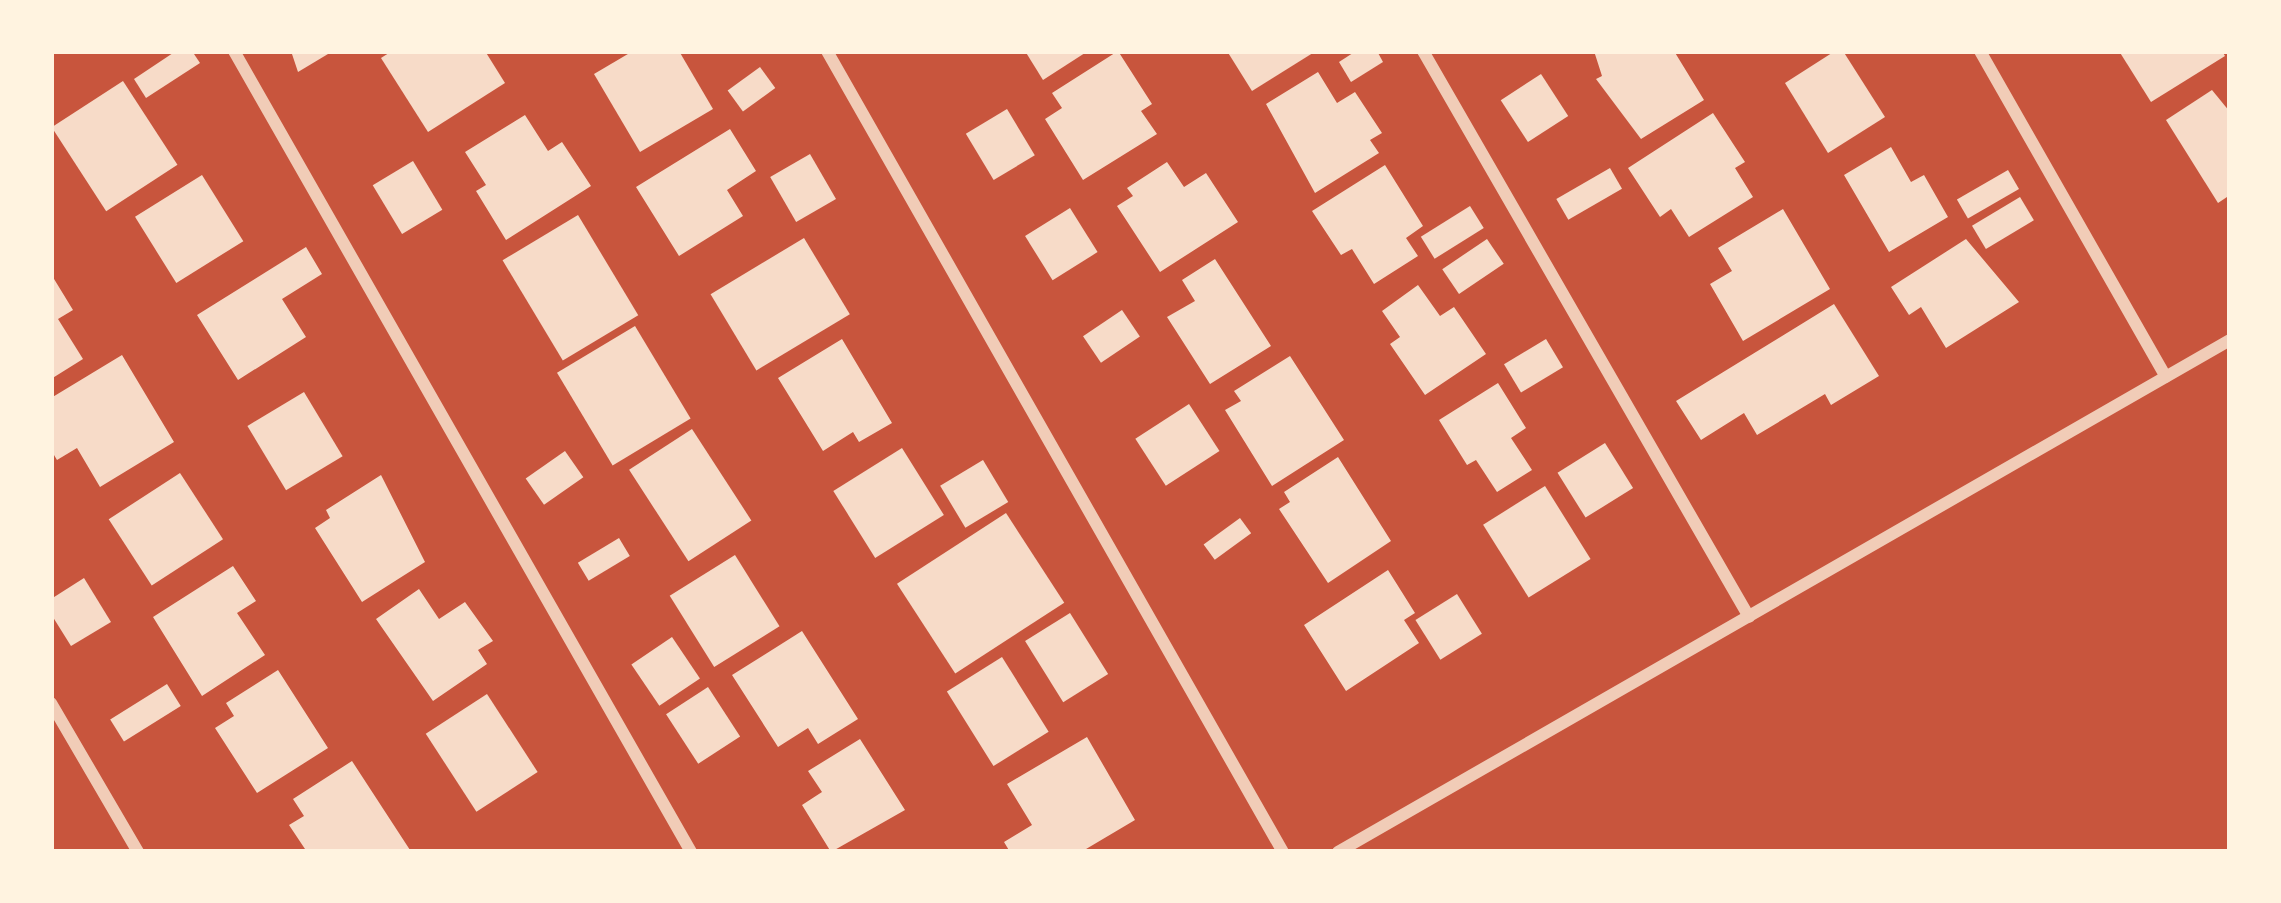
<!DOCTYPE html>
<html>
<head>
<meta charset="utf-8">
<style>
	body { margin:0 }
	#map { position:relative; width:2281px; height:903px; overflow:hidden; background:#c8553d; font-family:Helvetica,sans-serif }
	div>[style] { position:absolute }
	.building>* { inset:0; background:#f7dbc8; transform-origin:0 0 }
	.minor>* { height:12px; margin:-6px; padding:0 6px; transform-origin:6px; border-radius:6px; background:#f1ccb7 }
	span { translate:-50% -50%; white-space:nowrap; text-align:center; line-height:1.15; -webkit-text-stroke:12px #fff3e0; paint-order:stroke }
	.frame { position:absolute; inset:0; border:54px solid #fff3e0; pointer-events:none }
</style>
</head>
<body>
<div id="map">
	<div class="building">
		<i style="clip-path:polygon(176px 51px,192px 51px,200px 63px,146px 98px,134px 79px)"></i>
		<i style="clip-path:polygon(291px 51px,333px 51px,298px 72px)"></i>
		<i style="clip-path:polygon(392px 51px,485px 51px,505px 83px,428px 132px,381px 58px)"></i>
		<i style="clip-path:polygon(633px 51px,679px 51px,713px 109px,640px 152px,594px 74px)"></i>
		<i style="clip-path:polygon(1025px 51px,1088px 51px,1043px 80px)"></i>
		<i style="clip-path:polygon(1118px 51px,1152px 104px,1141px 111px,1157px 134px,1083px 180px,1045px 119px,1062px 108px,1052px 93px)"></i>
		<i style="clip-path:polygon(1227px 51px,1316px 51px,1252px 91px)"></i>
		<i style="clip-path:polygon(1356px 51px,1377px 51px,1383px 62px,1351px 82px,1339px 62px)"></i>
		<i style="clip-path:polygon(1594px 51px,1674px 51px,1704px 100px,1641px 139px,1596px 79px,1602px 76px)"></i>
		<i style="clip-path:polygon(1835px 51px,1843px 51px,1885px 117px,1828px 153px,1785px 83px)"></i>
		<i style="clip-path:polygon(2119px 51px,2222px 51px,2225px 56px,2151px 102px)"></i>
		<i style="left:760px;top:67px;width:26px;height:40px;rotate:54deg"></i>
		<i style="clip-path:polygon(1318px 72px,1337px 103px,1355px 92px,1382px 133px,1370px 140px,1379px 153px,1315px 193px,1266px 104px)"></i>
		<i style="left:1541px;top:74px;width:50px;height:48px;rotate:57deg"></i>
		<i style="left:123px;top:81px;width:100px;height:85px;rotate:57deg"></i>
		<i style="clip-path:polygon(2212px 90px,2230px 112px,2230px 195px,2218px 203px,2166px 120px)"></i>
		<i style="left:1007px;top:109px;width:54px;height:48px;rotate:59deg"></i>
		<i style="clip-path:polygon(1713px 113px,1745px 162px,1735px 168px,1753px 197px,1689px 237px,1671px 209px,1660px 217px,1628px 168px)"></i>
		<i style="clip-path:polygon(525px 115px,548px 151px,562px 142px,591px 186px,506px 240px,476px 191px,486px 185px,465px 152px)"></i>
		<i style="clip-path:polygon(730px 129px,756px 171px,727px 190px,743px 216px,679px 256px,636px 187px)"></i>
		<i style="clip-path:polygon(1891px 147px,1911px 182px,1924px 175px,1948px 217px,1889px 252px,1844px 175px)"></i>
		<i style="left:810px;top:154px;width:52px;height:46px;rotate:60deg"></i>
		<i style="left:413px;top:161px;width:57px;height:47px;rotate:59deg"></i>
		<i style="clip-path:polygon(1167px 162px,1184px 187px,1206px 173px,1238px 222px,1160px 272px,1117px 206px,1133px 196px,1127px 188px)"></i>
		<i style="clip-path:polygon(1385px 165px,1423px 226px,1406px 238px,1418px 256px,1374px 284px,1352px 249px,1341px 255px,1312px 211px)"></i>
		<i style="left:1610px;top:168px;width:24px;height:62px;rotate:60deg"></i>
		<i style="left:2008px;top:170px;width:22px;height:59px;rotate:60deg"></i>
		<i style="left:202px;top:175px;width:78px;height:79px;rotate:58deg"></i>
		<i style="left:2020px;top:197px;width:27px;height:56px;rotate:59deg"></i>
		<i style="left:1470px;top:206px;width:26px;height:58px;rotate:58deg"></i>
		<i style="left:1070px;top:208px;width:52px;height:53px;rotate:58deg"></i>
		<i style="clip-path:polygon(1783px 209px,1830px 289px,1743px 341px,1710px 284px,1732px 271px,1718px 248px)"></i>
		<i style="left:578px;top:215px;width:117px;height:88px;rotate:59deg"></i>
		<i style="left:804px;top:238px;width:89px;height:109px;rotate:59deg"></i>
		<i style="left:1487px;top:239px;width:30px;height:54px;rotate:56deg"></i>
		<i style="clip-path:polygon(1966px 239px,2019px 302px,1946px 348px,1921px 307px,1909px 315px,1891px 287px)"></i>
		<i style="clip-path:polygon(306px 247px,322px 274px,282px 299px,306px 337px,238px 380px,197px 315px)"></i>
		<i style="clip-path:polygon(1215px 259px,1271px 346px,1210px 384px,1167px 317px,1195px 301px,1182px 280px)"></i>
		<i style="clip-path:polygon(51px 274px,73px 310px,58px 319px,83px 359px,51px 379px)"></i>
		<i style="clip-path:polygon(1418px 285px,1440px 316px,1454px 307px,1486px 354px,1425px 395px,1390px 344px,1400px 337px,1382px 311px)"></i>
		<i style="clip-path:polygon(1834px 304px,1879px 376px,1831px 405px,1825px 394px,1757px 435px,1744px 413px,1701px 440px,1676px 401px)"></i>
		<i style="left:1122px;top:310px;width:32px;height:47px;rotate:56deg"></i>
		<i style="left:635px;top:326px;width:108px;height:91px;rotate:59deg"></i>
		<i style="clip-path:polygon(842px 339px,892px 423px,859px 442px,853px 432px,823px 451px,778px 378px)"></i>
		<i style="left:1546px;top:339px;width:33px;height:49px;rotate:59deg"></i>
		<i style="clip-path:polygon(122px 355px,174px 442px,100px 487px,77px 448px,57px 460px,51px 450px,51px 398px)"></i>
		<i style="clip-path:polygon(1290px 356px,1344px 440px,1272px 486px,1225px 410px,1241px 401px,1234px 391px)"></i>
		<i style="clip-path:polygon(1498px 383px,1526px 428px,1511px 438px,1532px 470px,1497px 492px,1476px 460px,1467px 465px,1439px 420px)"></i>
		<i style="left:304px;top:392px;width:75px;height:66px;rotate:59deg"></i>
		<i style="left:1189px;top:404px;width:56px;height:64px;rotate:57deg"></i>
		<i style="left:692px;top:429px;width:109px;height:75px;rotate:57deg"></i>
		<i style="left:1605px;top:443px;width:53px;height:56px;rotate:58deg"></i>
		<i style="left:902px;top:448px;width:79px;height:81px;rotate:58deg"></i>
		<i style="left:565px;top:451px;width:32px;height:48px;rotate:55deg"></i>
		<i style="clip-path:polygon(1338px 457px,1391px 541px,1328px 583px,1279px 509px,1290px 502px,1284px 492px)"></i>
		<i style="left:983px;top:460px;width:49px;height:50px;rotate:59deg"></i>
		<i style="left:180px;top:473px;width:79px;height:85px;rotate:57deg"></i>
		<i style="clip-path:polygon(381px 475px,425px 562px,362px 602px,315px 528px,330px 518px,326px 510px)"></i>
		<i style="left:1545px;top:486px;width:86px;height:73px;rotate:58deg"></i>
		<i style="left:1006px;top:513px;width:107px;height:130px;rotate:57deg"></i>
		<i style="left:1240px;top:518px;width:19px;height:45px;rotate:54deg"></i>
		<i style="left:619px;top:538px;width:21px;height:48px;rotate:59deg"></i>
		<i style="left:735px;top:555px;width:84px;height:77px;rotate:58deg"></i>
		<i style="clip-path:polygon(233px 566px,256px 601px,237px 613px,265px 655px,202px 696px,153px 617px)"></i>
		<i style="clip-path:polygon(1388px 570px,1415px 613px,1404px 620px,1419px 643px,1346px 691px,1304px 625px)"></i>
		<i style="clip-path:polygon(84px 578px,111px 622px,71px 646px,51px 614px,51px 599px)"></i>
		<i style="clip-path:polygon(419px 589px,439px 619px,465px 602px,493px 641px,478px 650px,487px 664px,433px 701px,376px 619px)"></i>
		<i style="left:1457px;top:594px;width:47px;height:49px;rotate:58deg"></i>
		<i style="left:1070px;top:613px;width:72px;height:53px;rotate:58deg"></i>
		<i style="clip-path:polygon(802px 631px,858px 719px,818px 744px,808px 728px,778px 747px,732px 675px)"></i>
		<i style="left:672px;top:637px;width:50px;height:49px;rotate:56deg"></i>
		<i style="left:1002px;top:657px;width:88px;height:65px;rotate:58deg"></i>
		<i style="clip-path:polygon(278px 670px,328px 748px,257px 793px,215px 728px,234px 716px,226px 703px)"></i>
		<i style="left:167px;top:684px;width:26px;height:67px;rotate:58deg"></i>
		<i style="left:708px;top:687px;width:59px;height:50px;rotate:57deg"></i>
		<i style="left:487px;top:694px;width:93px;height:73px;rotate:57deg"></i>
		<i style="clip-path:polygon(1087px 737px,1135px 820px,1081px 852px,1010px 852px,1004px 842px,1032px 825px,1007px 784px)"></i>
		<i style="clip-path:polygon(860px 739px,905px 810px,831px 852px,802px 805px,822px 792px,808px 771px)"></i>
		<i style="clip-path:polygon(352px 761px,410px 850px,407px 852px,307px 852px,289px 825px,304px 816px,293px 799px)"></i>
	</div>
	<div class="minor">
		<i style="left:234px;top:51px;width:922px;rotate:60.29deg"></i>
		<i style="left:827px;top:51px;width:922px;rotate:60.35deg"></i>
		<i style="left:1423px;top:51px;width:653px;rotate:60.06deg"></i>
		<i style="left:1980px;top:51px;width:375px;rotate:60.3deg"></i>
		<i style="left:51px;top:703px;width:173px;rotate:59.7deg"></i>
		<i style="left:1338px;top:852px;width:1028px;rotate:-29.86deg"></i>
	</div>
	<div class="frame"></div>
</div>
</body>
</html>
